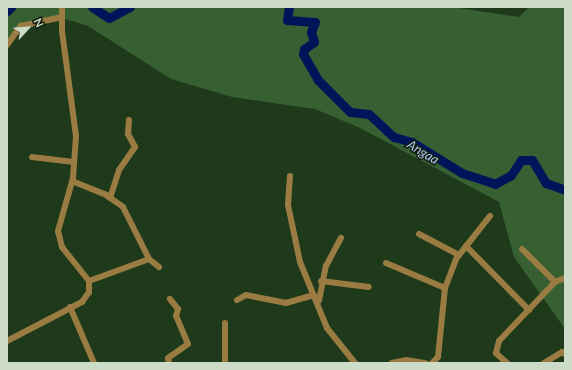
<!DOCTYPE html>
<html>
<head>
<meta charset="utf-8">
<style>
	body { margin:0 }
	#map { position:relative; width:572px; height:370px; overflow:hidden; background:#1e3a1b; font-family:Lato,sans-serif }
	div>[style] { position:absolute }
	.green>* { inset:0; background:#365f32 }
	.river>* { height:9px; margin:-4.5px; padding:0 4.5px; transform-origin:4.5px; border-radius:4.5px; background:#001459 }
	.minor>* { height:6px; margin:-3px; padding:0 3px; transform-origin:3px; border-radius:3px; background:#9a7c43 }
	span { translate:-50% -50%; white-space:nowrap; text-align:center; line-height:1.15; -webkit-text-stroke:3px #111e10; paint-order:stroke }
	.water-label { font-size:13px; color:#aec5ee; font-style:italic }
	.frame { position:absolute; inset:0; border:8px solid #ccdcc9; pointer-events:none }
	.north { position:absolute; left:8px; top:8px; width:40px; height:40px; -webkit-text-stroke:3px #111e10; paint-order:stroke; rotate:64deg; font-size:11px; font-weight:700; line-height:16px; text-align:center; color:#ccdcc9 }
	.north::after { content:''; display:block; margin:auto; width:14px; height:18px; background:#ccdcc9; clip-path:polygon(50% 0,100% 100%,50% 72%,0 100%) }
</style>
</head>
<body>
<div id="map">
	<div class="green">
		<i style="clip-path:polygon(7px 7px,452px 7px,519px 17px,529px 7px,565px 7px,565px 329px,514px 257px,499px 202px,360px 128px,315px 109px,232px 97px,171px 79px,88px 26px,62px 18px,28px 23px,7px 45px)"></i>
	</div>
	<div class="river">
		<i style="left:92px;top:7px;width:20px;rotate:33deg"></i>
		<i style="left:109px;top:18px;width:24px;rotate:-28deg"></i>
		<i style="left:289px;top:7px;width:13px;rotate:99deg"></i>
		<i style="left:287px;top:20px;width:28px;rotate:4deg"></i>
		<i style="left:315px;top:22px;width:11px;rotate:112deg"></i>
		<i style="left:311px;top:32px;width:10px;rotate:73deg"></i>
		<i style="left:314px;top:42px;width:12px;rotate:145deg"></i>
		<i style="left:304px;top:49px;width:5px;rotate:101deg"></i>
		<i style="left:303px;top:54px;width:30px;rotate:60deg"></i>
		<i style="left:318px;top:80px;width:45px;rotate:45deg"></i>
		<i style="left:350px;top:112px;width:19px;rotate:6deg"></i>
		<i style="left:369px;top:114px;width:34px;rotate:43deg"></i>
		<i style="left:394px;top:137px;width:19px;rotate:16deg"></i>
		<i style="left:412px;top:142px;width:59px;rotate:31.8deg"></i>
		<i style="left:462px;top:173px;width:35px;rotate:18deg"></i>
		<i style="left:495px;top:184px;width:18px;rotate:-29deg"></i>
		<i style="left:511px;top:175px;width:18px;rotate:-56deg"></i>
		<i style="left:521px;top:160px;width:11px"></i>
		<i style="left:532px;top:160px;width:27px;rotate:59deg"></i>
		<i style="left:546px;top:183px;width:20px;rotate:20deg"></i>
		<i style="left:7px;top:11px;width:6px;rotate:-45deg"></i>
	</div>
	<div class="minor">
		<i style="left:7px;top:45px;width:24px;rotate:-54deg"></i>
		<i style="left:21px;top:26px;width:42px;rotate:-12.4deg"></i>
		<i style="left:32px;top:157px;width:42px;rotate:6.8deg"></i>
		<i style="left:290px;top:176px;width:29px;rotate:94deg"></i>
		<i style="left:288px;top:205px;width:58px;rotate:78.1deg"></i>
		<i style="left:300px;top:262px;width:71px;rotate:67.8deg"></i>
		<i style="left:327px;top:328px;width:45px;rotate:51.3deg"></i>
		<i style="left:72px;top:181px;width:37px;rotate:22deg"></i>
		<i style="left:106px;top:195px;width:21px;rotate:35deg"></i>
		<i style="left:123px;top:207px;width:58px;rotate:63.4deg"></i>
		<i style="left:110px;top:198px;width:29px;rotate:-72deg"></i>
		<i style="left:119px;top:170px;width:28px;rotate:-55deg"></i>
		<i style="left:135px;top:147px;width:15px;rotate:-118deg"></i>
		<i style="left:128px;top:134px;width:14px;rotate:-86deg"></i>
		<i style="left:419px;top:234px;width:45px;rotate:27.7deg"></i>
		<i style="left:466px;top:246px;width:90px;rotate:45.5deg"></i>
		<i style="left:522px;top:249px;width:47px;rotate:45deg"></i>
		<i style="left:386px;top:263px;width:64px;rotate:23deg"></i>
		<i style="left:89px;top:281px;width:64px;rotate:-20.1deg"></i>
		<i style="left:149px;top:259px;width:13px;rotate:39deg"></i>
		<i style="left:321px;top:281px;width:48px;rotate:7.1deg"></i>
		<i style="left:237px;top:300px;width:10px;rotate:-29deg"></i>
		<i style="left:246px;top:295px;width:41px;rotate:11.3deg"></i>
		<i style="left:286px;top:303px;width:29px;rotate:-16deg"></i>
		<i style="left:319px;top:301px;width:36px;rotate:-79deg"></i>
		<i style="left:326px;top:266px;width:32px;rotate:-62deg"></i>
		<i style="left:70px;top:307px;width:61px;rotate:66.8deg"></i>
		<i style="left:225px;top:323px;width:40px;rotate:90deg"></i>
		<i style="left:7px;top:341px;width:85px;rotate:-27.5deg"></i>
		<i style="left:82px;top:302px;width:12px;rotate:-55deg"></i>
		<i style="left:89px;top:292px;width:11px;rotate:-90deg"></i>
		<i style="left:89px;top:281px;width:43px;rotate:-128.5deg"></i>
		<i style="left:62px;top:247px;width:16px;rotate:-104deg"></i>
		<i style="left:58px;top:231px;width:55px;rotate:-74.2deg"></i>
		<i style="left:73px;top:178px;width:42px;rotate:-85.9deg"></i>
		<i style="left:76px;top:136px;width:106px;rotate:-97.6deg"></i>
		<i style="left:62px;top:31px;width:24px;rotate:-90deg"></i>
		<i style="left:169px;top:363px;width:5px;rotate:-101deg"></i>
		<i style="left:168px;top:358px;width:24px;rotate:-35deg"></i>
		<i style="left:188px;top:344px;width:30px;rotate:-113deg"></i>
		<i style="left:176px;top:316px;width:7px;rotate:-74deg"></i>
		<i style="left:178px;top:309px;width:13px;rotate:-129deg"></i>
		<i style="left:392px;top:363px;width:14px;rotate:-12deg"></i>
		<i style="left:406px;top:360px;width:20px;rotate:9deg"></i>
		<i style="left:432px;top:363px;width:8px;rotate:-45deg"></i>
		<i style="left:438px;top:357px;width:69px;rotate:-84.2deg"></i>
		<i style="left:445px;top:288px;width:31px;rotate:-69deg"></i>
		<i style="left:456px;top:259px;width:55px;rotate:-51.7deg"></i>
		<i style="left:507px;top:363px;width:15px;rotate:-138deg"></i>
		<i style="left:496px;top:353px;width:12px;rotate:-76deg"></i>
		<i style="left:499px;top:341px;width:81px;rotate:-46.5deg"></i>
		<i style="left:555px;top:282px;width:11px;rotate:-22deg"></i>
		<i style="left:544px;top:363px;width:21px;rotate:-31deg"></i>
		<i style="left:562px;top:352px;width:4px;rotate:34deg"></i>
	</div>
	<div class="water-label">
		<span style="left:423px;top:152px;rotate:31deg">Angaa</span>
	</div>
	<div class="frame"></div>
	<div class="north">N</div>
</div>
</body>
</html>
